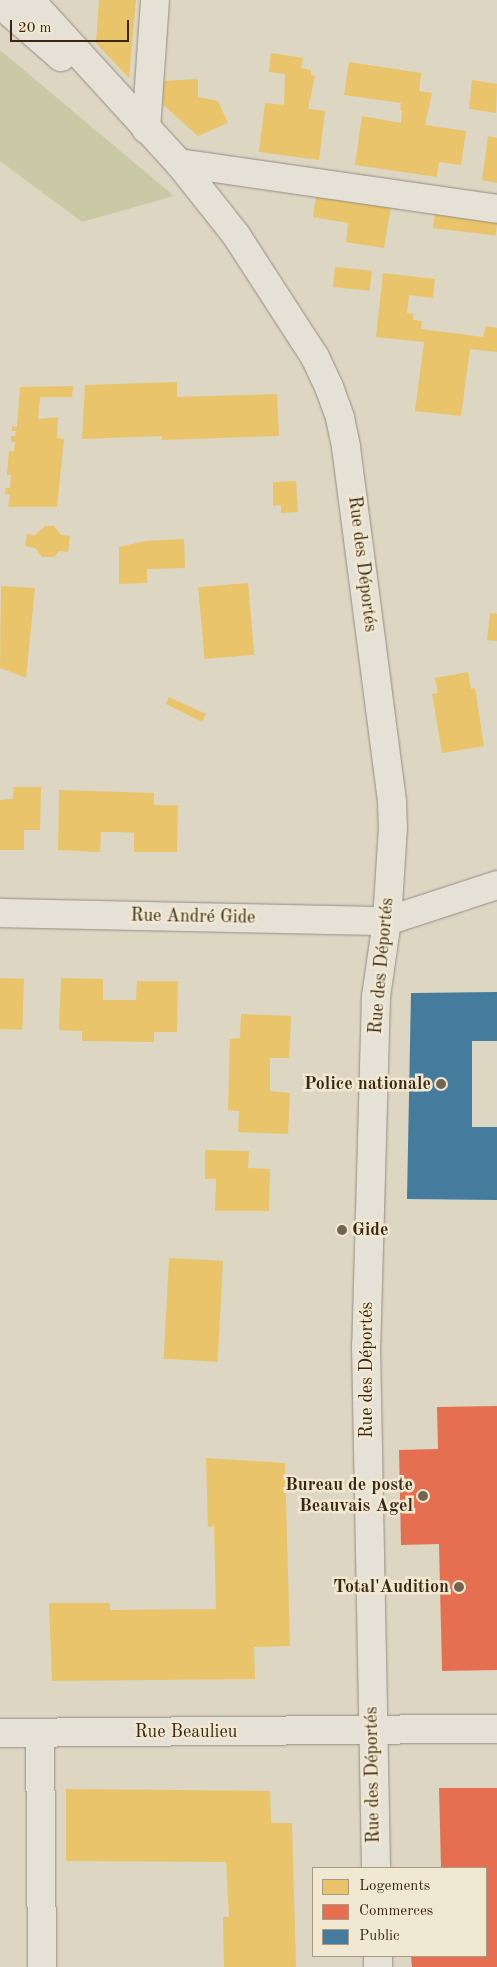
<!DOCTYPE html>
<html>
<head>
<meta charset="utf-8">
<style>
	body { margin:0 }
	#map { position:relative; width:497px; height:1967px; overflow:hidden; background:#ddd6c2; font-family:"Old Standard TT",serif }
	div>[style] { position:absolute }
	.green>* { inset:0; background:#c9caa5 }
	.homes>* { inset:0; background:#e9c46a; transform-origin:0 0 }
	.shops>* { inset:0; background:#e76f51 }
	.public>* { inset:0; background:#457b9d }
	.roads { filter:drop-shadow(0 0 1px #948d80) drop-shadow(0 0 1px #948d80) }
	.minor>* { height:28px; margin:-14px; padding:0 14px; transform-origin:14px; border-radius:14px; background:#e5e1d6 }
	.tertiary>* { height:28px; margin:-14px; padding:0 14px; transform-origin:14px; border-radius:14px; background:#e5e1d6 }
	.dots>* { width:14px; height:14px; translate:-50% -50%; box-sizing:border-box; border:2px solid #f0e8d0; border-radius:50% }
	span { translate:-50% -50%; white-space:nowrap; text-align:center; line-height:1.15; -webkit-text-stroke:5px #f0e8d0; paint-order:stroke }
	.street-label { font-size:18px; color:#3a2713 }
	.poi-label { font-size:18px; color:#3a2713; font-weight:700 }
	.right { translate:-100% -50%; text-align:right }
	.left { translate:0 -50%; text-align:left }
	.legend { position:absolute; left:312px; top:1867px; width:175px; height:90px; box-sizing:border-box; background:#f0e8d0; border:1px solid #a79b84; margin:0; padding:6px 9px; list-style:none; font-size:15px; color:#3a2713 }
	.legend li { display:flex; align-items:center; gap:10px; height:25px }
	.legend b { width:25px; border:1px solid #a79b84 }
	.scale { position:absolute; left:10px; top:20px; width:119px; height:22px; box-sizing:border-box; border:2px solid #3a2713; border-top:0; padding-left:6px; font-size:15px; line-height:18px; white-space:nowrap; color:#3a2713; -webkit-text-stroke:4px #f0e8d0; paint-order:stroke }
</style>
</head>
<body>
<div id="map">
	<div class="green">
		<i style="clip-path:polygon(0 50px,174px 196px,82px 222px,0 161px)"></i>
	</div>
	<div class="homes">
		<i style="clip-path:polygon(99px 0,136px 0,129px 78px,96px 43px)"></i>
		<i style="clip-path:polygon(271px 53px,303px 58px,301px 68px,311px 70px,311px 75px,315px 76px,308px 109px,325px 111px,319px 160px,259px 152px,265px 103px,284px 105px,285px 74px,269px 72px)"></i>
		<i style="clip-path:polygon(349px 62px,421px 73px,419px 91px,432px 93px,425px 125px,466px 131px,461px 165px,439px 162px,437px 177px,355px 165px,362px 116px,401px 123px,402px 110px,400px 110px,401px 103px,344px 95px)"></i>
		<i style="clip-path:polygon(198px 79px,198px 97px,218px 101px,228px 123px,198px 136px,163px 105px,163px 81px)"></i>
		<i style="clip-path:polygon(472px 80px,497px 84px,496px 113px,469px 109px)"></i>
		<i style="clip-path:polygon(488px 136px,497px 138px,497px 183px,482px 180px)"></i>
		<i style="clip-path:polygon(316px 195px,391px 206px,384px 248px,346px 242px,348px 223px,313px 217px)"></i>
		<i style="left:435px;top:212px;width:63px;height:16px;rotate:7deg"></i>
		<i style="left:335px;top:267px;width:37px;height:20px;rotate:6deg"></i>
		<i style="clip-path:polygon(383px 273px,435px 279px,433px 298px,409px 295px,407px 313px,414px 314px,413px 320px,422px 321px,421px 329px,483px 337px,486px 326px,497px 328px,497px 352px,470px 349px,461px 416px,415px 411px,424px 342px,376px 337px)"></i>
		<i style="clip-path:polygon(177px 382px,177px 397px,277px 394px,279px 436px,162px 440px,162px 436px,82px 439px,85px 385px)"></i>
		<i style="clip-path:polygon(73px 386px,72px 397px,40px 397px,38px 419px,58px 417px,57px 438px,64px 439px,57px 507px,8px 507px,10px 495px,5px 494px,6px 488px,10px 488px,11px 475px,7px 475px,9px 451px,14px 452px,15px 442px,11px 442px,11px 436px,15px 436px,16px 431px,12px 431px,12px 426px,17px 427px,20px 387px)"></i>
		<i style="clip-path:polygon(296px 481px,298px 512px,281px 513px,281px 505px,273px 506px,273px 482px)"></i>
		<i style="clip-path:polygon(45px 526px,54px 526px,61px 535px,70px 536px,68px 552px,59px 551px,54px 557px,42px 557px,35px 548px,25px 546px,27px 534px,35px 535px)"></i>
		<i style="clip-path:polygon(184px 539px,185px 568px,147px 569px,147px 583px,119px 584px,119px 547px,145px 541px)"></i>
		<i style="left:248px;top:583px;width:72px;height:50px;rotate:85deg"></i>
		<i style="clip-path:polygon(1px 586px,35px 588px,26px 678px,0 668px)"></i>
		<i style="clip-path:polygon(490px 613px,497px 614px,497px 641px,487px 640px)"></i>
		<i style="clip-path:polygon(468px 672px,471px 689px,475px 688px,484px 746px,442px 753px,432px 694px,438px 693px,435px 678px)"></i>
		<i style="clip-path:polygon(169px 697px,206px 714px,202px 722px,166px 704px)"></i>
		<i style="clip-path:polygon(14px 787px,41px 787px,40px 830px,24px 830px,24px 850px,0 850px,0 800px,13px 799px)"></i>
		<i style="clip-path:polygon(59px 790px,154px 793px,154px 805px,178px 805px,177px 852px,134px 852px,134px 833px,117px 832px,101px 832px,100px 852px,58px 850px)"></i>
		<i style="left:0;top:978px;width:24px;height:51px;rotate:2deg"></i>
		<i style="clip-path:polygon(61px 978px,103px 979px,103px 1000px,136px 1000px,137px 981px,178px 981px,177px 1032px,154px 1032px,154px 1042px,82px 1041px,82px 1031px,59px 1030px)"></i>
		<i style="clip-path:polygon(241px 1014px,291px 1016px,289px 1058px,270px 1058px,270px 1091px,290px 1093px,288px 1134px,238px 1132px,239px 1111px,228px 1110px,230px 1039px,240px 1038px)"></i>
		<i style="clip-path:polygon(205px 1150px,249px 1151px,248px 1168px,270px 1169px,269px 1211px,215px 1211px,216px 1179px,205px 1179px)"></i>
		<i style="left:169px;top:1258px;width:54px;height:101px;rotate:3deg"></i>
		<i style="clip-path:polygon(206px 1458px,285px 1463px,290px 1646px,254px 1647px,255px 1679px,52px 1681px,49px 1603px,110px 1603px,110px 1610px,216px 1609px,214px 1526px,208px 1527px)"></i>
		<i style="clip-path:polygon(66px 1789px,270px 1791px,271px 1823px,292px 1823px,296px 1967px,224px 1967px,223px 1917px,229px 1917px,226px 1862px,66px 1861px)"></i>
	</div>
	<div class="shops">
		<i style="clip-path:polygon(497px 1406px,497px 1670px,442px 1671px,439px 1544px,401px 1545px,399px 1450px,438px 1449px,437px 1407px)"></i>
		<i style="clip-path:polygon(439px 1788px,497px 1788px,497px 1967px,412px 1967px,411px 1956px,486px 1956px,486px 1868px,441px 1868px)"></i>
	</div>
	<div class="public">
		<i style="clip-path:polygon(497px 992px,497px 1041px,472px 1041px,472px 1127px,497px 1127px,497px 1200px,407px 1199px,411px 993px)"></i>
	</div>
	<div class="roads">
		<div class="minor">
			<i style="left:146px;top:129px;width:129px;rotate:-86deg"></i>
			<i style="left:179px;top:163px;width:321px;rotate:8.2deg"></i>
			<i style="left:0;top:913px;width:387px;rotate:1.2deg"></i>
			<i style="left:387px;top:921px;width:116px;rotate:-18.1deg"></i>
			<i style="left:0;top:1733px;width:497px;rotate:-0.5deg"></i>
			<i style="left:40px;top:1733px;width:234px;rotate:89.5deg"></i>
		</div>
		<div class="tertiary">
			<i style="left:30px;top:0;width:221px;rotate:47.6deg"></i>
			<i style="left:179px;top:163px;width:92px;rotate:51.6deg"></i>
			<i style="left:236px;top:235px;width:145px;rotate:57.1deg"></i>
			<i style="left:315px;top:357px;width:33px;rotate:65deg"></i>
			<i style="left:329px;top:387px;width:33px;rotate:70deg"></i>
			<i style="left:340px;top:418px;width:30px;rotate:78deg"></i>
			<i style="left:346px;top:447px;width:359px;rotate:82.6deg"></i>
			<i style="left:392px;top:803px;width:24px;rotate:88deg"></i>
			<i style="left:393px;top:827px;width:94px;rotate:93.7deg"></i>
			<i style="left:387px;top:921px;width:76px;rotate:98.3deg"></i>
			<i style="left:376px;top:996px;width:349px;rotate:91.6deg"></i>
			<i style="left:366px;top:1345px;width:523px;rotate:88.9deg"></i>
			<i style="left:0;top:4px;width:81px;rotate:41deg"></i>
			<i style="left:378px;top:1956px;width:11px;rotate:90deg"></i>
		</div>
	</div>
	<div class="dots">
		<i style="left:441px;top:1084px;background:#736450"></i>
		<i style="left:342px;top:1230px;background:#736450"></i>
		<i style="left:423px;top:1496px;background:#736450"></i>
		<i style="left:459px;top:1587px;background:#736450"></i>
	</div>
	<div class="street-label">
		<span style="left:362px;top:564px;rotate:83deg">Rue des Déportés</span>
		<span style="left:193px;top:917px;rotate:1deg">Rue André Gide</span>
		<span style="left:382px;top:966px;rotate:-85deg">Rue des Déportés</span>
		<span style="left:367px;top:1370px;rotate:-90deg">Rue des Déportés</span>
		<span style="left:186px;top:1732px">Rue Beaulieu</span>
		<span style="left:373px;top:1775px;rotate:-91deg">Rue des Déportés</span>
	</div>
	<div class="poi-label">
		<span class="right" style="left:431px;top:1084px">Police nationale</span>
		<span class="left" style="left:352px;top:1230px">Gide</span>
		<span class="right" style="left:413px;top:1496px">Bureau de poste<br>Beauvais Agel</span>
		<span class="right" style="left:449px;top:1587px">Total'Audition</span>
	</div>
	<ul class="legend">
	<li><b style="height:14px;background:#e9c46a"></b>Logements</li>
	<li><b style="height:14px;background:#e76f51"></b>Commerces</li>
	<li><b style="height:14px;background:#457b9d"></b>Public</li>
	</ul>
	<div class="scale">20 m</div>
</div>
</body>
</html>
